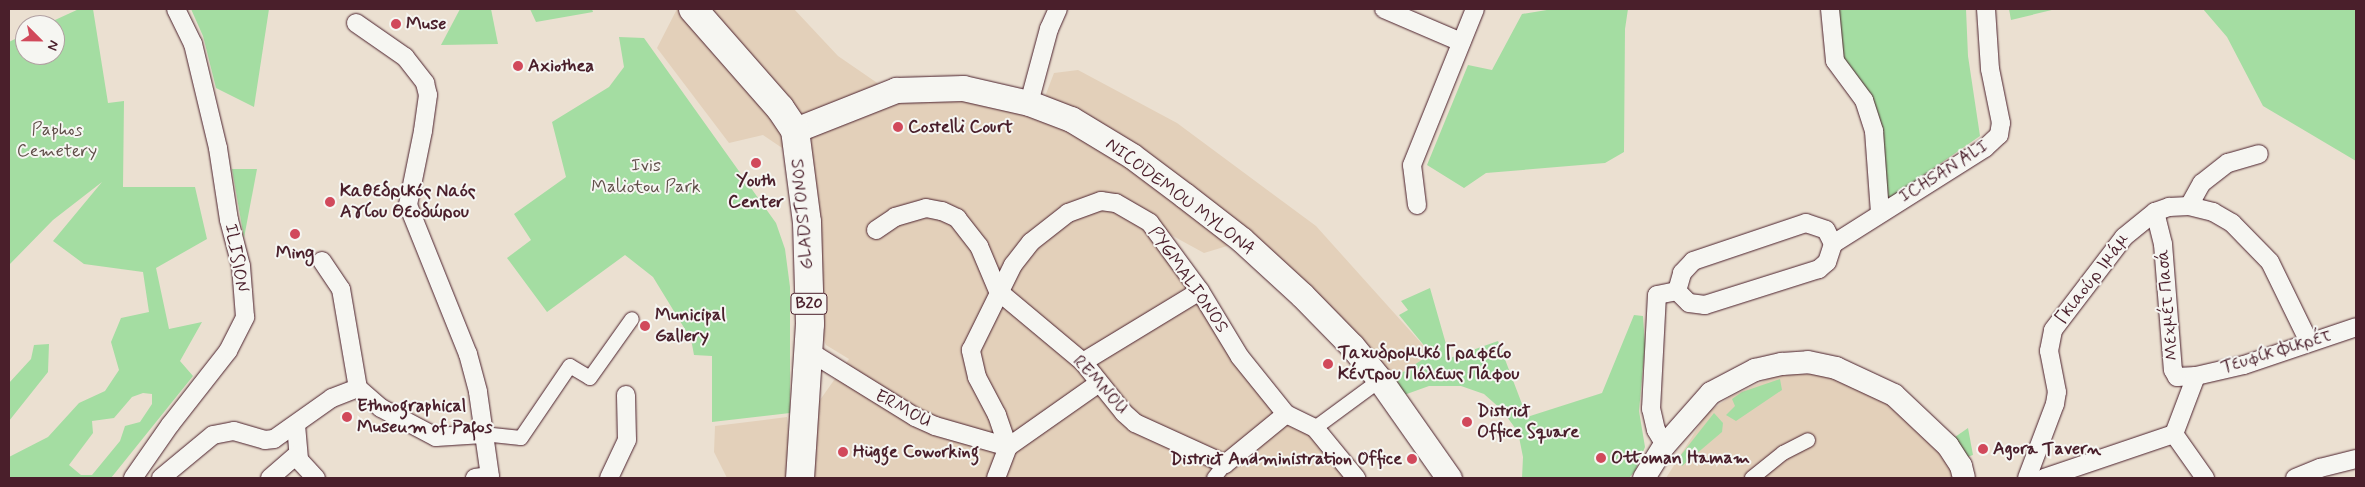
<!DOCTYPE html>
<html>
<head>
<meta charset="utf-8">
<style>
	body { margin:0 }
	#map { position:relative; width:2365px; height:487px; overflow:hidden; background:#ebe0d1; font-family:Mynerve,sans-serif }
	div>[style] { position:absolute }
	.built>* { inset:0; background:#e3d0ba }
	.green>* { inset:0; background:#a4dda2 }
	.roads { filter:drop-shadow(0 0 1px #4a1f2b) drop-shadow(0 0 1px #4a1f2b) }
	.pedestrian>* { height:14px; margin:-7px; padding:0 7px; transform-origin:7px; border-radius:7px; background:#f6f6f2 }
	.minor>* { height:18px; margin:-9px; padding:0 9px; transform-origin:9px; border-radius:9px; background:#f6f6f2 }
	.tertiary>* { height:22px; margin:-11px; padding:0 11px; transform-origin:11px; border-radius:11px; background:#f6f6f2 }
	.secondary>* { height:25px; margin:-12.5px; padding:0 12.5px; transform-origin:12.5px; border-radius:12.5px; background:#f6f6f2 }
	.primary>* { height:28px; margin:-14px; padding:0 14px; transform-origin:14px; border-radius:14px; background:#f6f6f2 }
	.dots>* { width:14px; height:14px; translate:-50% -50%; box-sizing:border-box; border:2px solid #f6f6f2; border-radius:50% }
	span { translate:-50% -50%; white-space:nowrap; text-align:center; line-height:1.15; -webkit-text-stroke:4px #f6f6f2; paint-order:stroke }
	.shield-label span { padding:1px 4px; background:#f6f6f2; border:1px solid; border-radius:4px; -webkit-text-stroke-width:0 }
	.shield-label { font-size:16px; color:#4a1f2b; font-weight:700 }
	.poi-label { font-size:18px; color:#4a1f2b; font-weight:700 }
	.left { translate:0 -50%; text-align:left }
	.right { translate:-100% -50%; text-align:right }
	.park-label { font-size:18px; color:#604e49 }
	.street-label { font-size:18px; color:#4a1f2b }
	.frame { position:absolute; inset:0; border:10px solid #4a1f2b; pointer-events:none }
	.north { position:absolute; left:15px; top:15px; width:50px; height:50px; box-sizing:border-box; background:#f6f6f2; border:1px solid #b1a0a2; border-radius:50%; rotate:113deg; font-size:14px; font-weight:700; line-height:20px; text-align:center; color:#4a1f2b }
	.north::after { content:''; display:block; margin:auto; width:18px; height:22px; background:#d1495b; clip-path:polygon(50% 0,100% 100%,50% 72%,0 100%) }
</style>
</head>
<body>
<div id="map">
	<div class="built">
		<i style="clip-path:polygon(677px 9px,794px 9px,838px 56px,902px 100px,969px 96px,1038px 115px,1054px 73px,1078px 70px,1177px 123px,1316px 226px,1431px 354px,1395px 377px,1367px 380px,1237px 243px,1204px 253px,1151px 224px,1218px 321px,1348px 478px,811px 478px,815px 407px,849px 359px,826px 345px,819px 328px,813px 169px,763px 135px,729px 143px,657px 48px)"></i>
		<i style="clip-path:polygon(1812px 372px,1854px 383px,1916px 420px,1958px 478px,1666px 478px,1707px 413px,1730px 397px,1779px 374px)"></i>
		<i style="clip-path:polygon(787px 417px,792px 478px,727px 478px,714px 452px,715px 426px)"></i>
	</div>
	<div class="green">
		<i style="clip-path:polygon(evenodd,79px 9px,93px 9px,108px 103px,124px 101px,123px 187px,195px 187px,207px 239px,156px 268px,169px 329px,202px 322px,180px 361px,193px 376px,111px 478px,9px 478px,9px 457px,48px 437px,79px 403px,105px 391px,119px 370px,111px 342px,121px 318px,149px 312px,143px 272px,84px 264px,53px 241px,102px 182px,53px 220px,9px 265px,9px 42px,25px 34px,25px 55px,55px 55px,55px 25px,44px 25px,79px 9px,143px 393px,152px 394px,152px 404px,140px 422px,125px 426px,120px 441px,92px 475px,81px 475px,69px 465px,93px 433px,92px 421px,114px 418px,132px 397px,143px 393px)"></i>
		<i style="clip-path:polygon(191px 9px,269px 9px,254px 107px,216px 88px,203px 36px)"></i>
		<i style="clip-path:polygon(460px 9px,491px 9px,498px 44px,441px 45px)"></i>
		<i style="clip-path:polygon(530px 9px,592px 9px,593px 12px,536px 22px)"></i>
		<i style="clip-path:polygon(1553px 9px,1628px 9px,1625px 29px,1624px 152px,1605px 163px,1486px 173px,1464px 188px,1427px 165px,1468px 65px,1492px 70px,1522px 14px)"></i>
		<i style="clip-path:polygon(1831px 9px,1966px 9px,1968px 56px,1980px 136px,1889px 199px,1881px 186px,1880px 160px,1839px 64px)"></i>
		<i style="clip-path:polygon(2009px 9px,2056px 9px,2011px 20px)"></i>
		<i style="clip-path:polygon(2203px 9px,2356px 9px,2356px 161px,2263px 106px,2227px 37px)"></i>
		<i style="clip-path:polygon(619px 37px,644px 38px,776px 223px,785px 249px,790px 287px,790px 413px,712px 422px,712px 356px,694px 355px,691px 339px,653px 277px,625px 255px,547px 312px,507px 258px,531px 240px,514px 214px,566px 177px,552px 122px,609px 87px,624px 67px)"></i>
		<i style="clip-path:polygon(232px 169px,257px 169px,244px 238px)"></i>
		<i style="clip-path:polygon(1430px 288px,1450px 358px,1498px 341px,1527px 417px,1602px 393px,1634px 315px,1643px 316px,1645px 345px,1639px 411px,1645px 447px,1635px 471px,1629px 478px,1522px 478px,1523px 457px,1518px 432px,1502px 410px,1484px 394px,1461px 386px,1429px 386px,1404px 395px,1395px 377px,1431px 354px,1399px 315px,1408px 310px,1401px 301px)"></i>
		<i style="clip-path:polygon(49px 344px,48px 372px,9px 421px,9px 383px,31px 359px,34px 345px)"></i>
		<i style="clip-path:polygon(1780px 379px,1782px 390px,1736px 421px,1726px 415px,1735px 406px,1732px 399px,1742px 392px)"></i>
		<i style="clip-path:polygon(1714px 413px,1723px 423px,1722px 432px,1682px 466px,1677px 460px)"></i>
		<i style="clip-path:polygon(1968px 428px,1973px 455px,1967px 457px,1955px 437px)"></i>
	</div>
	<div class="roads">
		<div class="pedestrian">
			<i style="left:1315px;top:428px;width:81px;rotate:-36.4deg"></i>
			<i style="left:483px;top:434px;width:38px;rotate:6deg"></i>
			<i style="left:521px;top:438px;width:87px;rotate:-55.8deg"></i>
			<i style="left:570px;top:366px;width:23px;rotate:31deg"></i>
			<i style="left:590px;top:378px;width:72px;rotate:-54.6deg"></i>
			<i style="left:1214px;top:478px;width:18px;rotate:-52deg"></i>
			<i style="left:1752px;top:478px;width:40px;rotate:-39deg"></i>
			<i style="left:1783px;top:453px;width:28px;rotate:-27deg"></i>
		</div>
		<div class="minor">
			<i style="left:1384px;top:9px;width:84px;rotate:23.2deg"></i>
			<i style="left:1830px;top:9px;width:52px;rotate:84.5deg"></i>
			<i style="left:1835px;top:61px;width:49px;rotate:53.4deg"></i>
			<i style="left:1864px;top:100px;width:33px;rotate:72deg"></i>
			<i style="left:1874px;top:131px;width:81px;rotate:85.8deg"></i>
			<i style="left:356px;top:23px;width:60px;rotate:34.8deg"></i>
			<i style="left:405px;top:57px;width:33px;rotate:52deg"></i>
			<i style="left:425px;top:83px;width:12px;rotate:76deg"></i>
			<i style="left:428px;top:95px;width:36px;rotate:98deg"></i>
			<i style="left:423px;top:131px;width:76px;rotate:101.5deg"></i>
			<i style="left:408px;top:205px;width:161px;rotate:68.1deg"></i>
			<i style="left:468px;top:354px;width:39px;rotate:75deg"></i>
			<i style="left:478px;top:392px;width:85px;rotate:81.9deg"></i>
			<i style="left:1029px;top:103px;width:77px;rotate:-74.9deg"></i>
			<i style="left:1049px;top:29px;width:22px;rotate:-66deg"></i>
			<i style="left:1417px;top:205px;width:40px;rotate:-97.1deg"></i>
			<i style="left:1412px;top:165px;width:168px;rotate:-68deg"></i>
			<i style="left:2189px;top:206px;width:26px;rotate:-61deg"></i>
			<i style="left:2202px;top:183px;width:33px;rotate:-38deg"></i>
			<i style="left:2228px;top:163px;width:32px;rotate:-16deg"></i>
			<i style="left:2155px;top:212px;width:33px;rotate:76deg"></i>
			<i style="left:2163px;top:244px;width:126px;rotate:85.5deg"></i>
			<i style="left:2173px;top:370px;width:8px;rotate:60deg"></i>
			<i style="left:2177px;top:377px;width:19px;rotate:-3deg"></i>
			<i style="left:2196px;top:376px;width:49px;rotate:-12.9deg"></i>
			<i style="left:2244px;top:365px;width:118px;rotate:-18.7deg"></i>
			<i style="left:1806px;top:223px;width:21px;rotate:19deg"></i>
			<i style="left:1826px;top:230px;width:16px;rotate:63deg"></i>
			<i style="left:1833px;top:244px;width:19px;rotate:108deg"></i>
			<i style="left:1827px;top:262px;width:11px;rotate:139deg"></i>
			<i style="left:1819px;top:269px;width:120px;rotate:162.5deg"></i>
			<i style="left:1705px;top:305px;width:16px;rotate:-173deg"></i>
			<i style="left:1689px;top:303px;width:17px;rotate:-135deg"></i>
			<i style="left:1677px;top:291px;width:19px;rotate:-74deg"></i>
			<i style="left:1682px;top:273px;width:16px;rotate:-47deg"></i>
			<i style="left:1693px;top:261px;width:119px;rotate:-18.6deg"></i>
			<i style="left:876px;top:230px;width:23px;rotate:-34deg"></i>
			<i style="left:895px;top:217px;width:32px;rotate:-16deg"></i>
			<i style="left:926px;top:208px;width:16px;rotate:11deg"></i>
			<i style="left:942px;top:211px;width:17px;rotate:25deg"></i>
			<i style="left:957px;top:218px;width:36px;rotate:52deg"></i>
			<i style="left:979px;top:246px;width:49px;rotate:67.1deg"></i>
			<i style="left:998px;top:291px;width:111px;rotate:39.9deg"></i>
			<i style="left:1083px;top:362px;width:65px;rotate:51.2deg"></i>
			<i style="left:1124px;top:413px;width:15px;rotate:42deg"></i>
			<i style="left:1135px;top:423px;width:99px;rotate:24.5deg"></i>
			<i style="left:1225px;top:464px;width:79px;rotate:-39.3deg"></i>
			<i style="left:1833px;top:244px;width:180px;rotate:-32.3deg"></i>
			<i style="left:1985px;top:148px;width:19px;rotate:-43deg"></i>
			<i style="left:1999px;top:135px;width:12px;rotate:-81deg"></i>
			<i style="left:2001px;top:123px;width:55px;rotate:-101.5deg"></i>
			<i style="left:1990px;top:69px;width:60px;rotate:-93.8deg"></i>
			<i style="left:322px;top:261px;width:34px;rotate:56deg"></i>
			<i style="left:341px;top:289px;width:100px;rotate:80.3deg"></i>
			<i style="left:358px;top:388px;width:30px;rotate:41deg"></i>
			<i style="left:381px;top:408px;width:62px;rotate:27.8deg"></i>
			<i style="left:436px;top:437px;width:47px;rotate:-3.7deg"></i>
			<i style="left:807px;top:350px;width:127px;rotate:31.8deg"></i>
			<i style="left:915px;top:417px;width:22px;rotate:24deg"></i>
			<i style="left:935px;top:426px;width:76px;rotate:16deg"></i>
			<i style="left:1083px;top:362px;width:137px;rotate:-31.3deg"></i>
			<i style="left:296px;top:425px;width:35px;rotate:85deg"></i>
			<i style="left:299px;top:460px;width:25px;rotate:47deg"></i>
			<i style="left:2174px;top:434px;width:62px;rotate:-69.2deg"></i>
			<i style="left:2174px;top:434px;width:54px;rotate:54.8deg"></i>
			<i style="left:1665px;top:445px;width:17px;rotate:-121deg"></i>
			<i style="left:1656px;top:430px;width:22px;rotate:-103deg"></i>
			<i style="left:1651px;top:409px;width:114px;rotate:-87deg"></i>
			<i style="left:1657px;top:295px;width:20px;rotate:-11deg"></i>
			<i style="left:1008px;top:447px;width:34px;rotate:-109deg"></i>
			<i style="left:997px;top:415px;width:43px;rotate:-117.8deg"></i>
			<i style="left:977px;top:377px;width:28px;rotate:-103deg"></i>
			<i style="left:971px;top:350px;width:95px;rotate:-63.7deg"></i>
			<i style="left:1013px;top:265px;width:29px;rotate:-52deg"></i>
			<i style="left:1031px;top:242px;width:47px;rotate:-38.1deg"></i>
			<i style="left:1068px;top:213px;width:35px;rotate:-20deg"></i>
			<i style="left:1101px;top:201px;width:15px;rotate:8deg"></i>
			<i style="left:1116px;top:203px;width:39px;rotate:30deg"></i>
			<i style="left:1150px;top:223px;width:84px;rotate:53.7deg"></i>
			<i style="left:1200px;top:291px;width:77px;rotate:58.8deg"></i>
			<i style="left:1240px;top:357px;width:73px;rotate:51.1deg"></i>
			<i style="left:1286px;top:414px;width:32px;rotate:26deg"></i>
			<i style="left:1315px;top:428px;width:65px;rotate:50.6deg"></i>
			<i style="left:133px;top:478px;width:65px;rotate:-55.1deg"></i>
			<i style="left:170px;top:425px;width:94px;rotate:-51.9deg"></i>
			<i style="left:228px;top:351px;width:38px;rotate:-63deg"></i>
			<i style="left:245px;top:317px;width:51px;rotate:-94.5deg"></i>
			<i style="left:241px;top:266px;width:48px;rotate:-104.6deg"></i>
			<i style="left:229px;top:220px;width:73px;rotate:-98.7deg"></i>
			<i style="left:218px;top:148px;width:107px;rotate:-103.5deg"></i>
			<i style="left:193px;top:44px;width:39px;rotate:-116deg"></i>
			<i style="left:161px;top:478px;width:67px;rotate:-39.6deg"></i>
			<i style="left:213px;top:435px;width:21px;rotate:-11deg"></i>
			<i style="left:234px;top:431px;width:32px;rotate:16deg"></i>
			<i style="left:265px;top:440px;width:9px;rotate:-6deg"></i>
			<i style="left:274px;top:439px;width:71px;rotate:-35.3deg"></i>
			<i style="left:332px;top:398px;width:28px;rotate:-21deg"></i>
			<i style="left:270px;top:478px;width:37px;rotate:-41deg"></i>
			<i style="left:475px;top:478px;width:15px;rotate:-8deg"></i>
			<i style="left:609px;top:478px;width:42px;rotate:-64.7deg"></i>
			<i style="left:627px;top:440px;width:45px;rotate:-91.3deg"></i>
			<i style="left:996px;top:478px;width:33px;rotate:-69deg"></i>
			<i style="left:1008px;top:447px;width:111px;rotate:-35.1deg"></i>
			<i style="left:2027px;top:478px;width:79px;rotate:-69.3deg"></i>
			<i style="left:2055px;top:404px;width:12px;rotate:-81deg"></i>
			<i style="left:2057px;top:392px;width:42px;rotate:-101deg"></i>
			<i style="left:2049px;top:351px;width:21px;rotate:-79deg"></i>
			<i style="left:2053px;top:330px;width:117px;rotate:-52.6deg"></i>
			<i style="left:2124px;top:237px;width:40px;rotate:-39deg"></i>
			<i style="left:2155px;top:212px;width:15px;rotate:-20deg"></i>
			<i style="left:2169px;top:207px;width:20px;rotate:-3deg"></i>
			<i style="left:2189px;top:206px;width:25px;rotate:14deg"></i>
			<i style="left:2213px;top:212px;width:22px;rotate:30deg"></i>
			<i style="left:2232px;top:223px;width:54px;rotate:45.7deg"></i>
			<i style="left:2270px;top:262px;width:89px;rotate:64deg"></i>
			<i style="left:2044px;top:478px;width:137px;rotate:-18.7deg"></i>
			<i style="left:2295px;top:478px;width:27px;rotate:-22deg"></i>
			<i style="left:2320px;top:468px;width:37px;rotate:-14deg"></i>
		</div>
		<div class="tertiary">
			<i style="left:1644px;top:478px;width:39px;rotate:-58deg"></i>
			<i style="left:1665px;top:445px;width:69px;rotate:-48.5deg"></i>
			<i style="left:1711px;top:393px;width:50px;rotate:-27.6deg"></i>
			<i style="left:1755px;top:370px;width:28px;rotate:-13deg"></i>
			<i style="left:1782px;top:364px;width:26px;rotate:-4deg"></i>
			<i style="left:1808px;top:362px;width:29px;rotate:12deg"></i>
			<i style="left:1836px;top:368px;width:64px;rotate:25deg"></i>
			<i style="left:1894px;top:395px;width:74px;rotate:43.4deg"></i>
			<i style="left:1948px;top:446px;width:24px;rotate:57deg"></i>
			<i style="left:1961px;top:466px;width:12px;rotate:76deg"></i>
		</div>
		<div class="secondary">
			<i style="left:795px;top:130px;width:109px;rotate:-21.6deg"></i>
			<i style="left:896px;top:90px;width:67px;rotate:-1.7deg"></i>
			<i style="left:963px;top:88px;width:68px;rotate:12.8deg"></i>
			<i style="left:1029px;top:103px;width:45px;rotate:20.9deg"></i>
			<i style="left:1071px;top:119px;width:71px;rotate:31.2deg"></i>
			<i style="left:1132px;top:156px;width:65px;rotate:36.9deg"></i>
			<i style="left:1184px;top:195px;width:73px;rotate:37.8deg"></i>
			<i style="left:1242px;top:240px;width:81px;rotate:42.5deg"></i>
			<i style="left:1302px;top:295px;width:71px;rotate:45.6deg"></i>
			<i style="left:1352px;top:346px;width:44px;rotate:50.5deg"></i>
			<i style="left:1380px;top:380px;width:120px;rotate:54.9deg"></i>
		</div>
		<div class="primary">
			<i style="left:693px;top:9px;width:132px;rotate:48.7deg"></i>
			<i style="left:780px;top:108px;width:27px;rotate:56deg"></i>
			<i style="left:795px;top:130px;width:93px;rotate:82.6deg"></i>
			<i style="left:807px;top:222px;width:102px;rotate:88.3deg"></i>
			<i style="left:810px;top:324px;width:154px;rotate:93.7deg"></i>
		</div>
	</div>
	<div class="dots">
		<i style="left:396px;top:24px;background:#d1495b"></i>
		<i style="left:518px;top:66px;background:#d1495b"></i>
		<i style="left:898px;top:127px;background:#d1495b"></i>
		<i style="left:756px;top:163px;background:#d1495b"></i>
		<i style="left:330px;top:202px;background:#d1495b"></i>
		<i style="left:295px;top:234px;background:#d1495b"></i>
		<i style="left:645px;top:326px;background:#d1495b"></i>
		<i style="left:1328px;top:364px;background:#d1495b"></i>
		<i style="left:347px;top:417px;background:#d1495b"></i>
		<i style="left:1467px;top:422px;background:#d1495b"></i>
		<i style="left:1983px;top:449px;background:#d1495b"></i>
		<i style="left:843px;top:452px;background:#d1495b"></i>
		<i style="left:1601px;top:458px;background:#d1495b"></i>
		<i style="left:1412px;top:459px;background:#d1495b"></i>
	</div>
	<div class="shield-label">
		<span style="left:809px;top:304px">B20</span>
	</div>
	<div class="poi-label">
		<span class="left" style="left:406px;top:24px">Muse</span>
		<span class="left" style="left:528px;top:66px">Axiothea</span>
		<span class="left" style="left:908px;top:127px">Costelli Court</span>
		<span style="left:756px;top:192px">Youth<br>Center</span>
		<span class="left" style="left:340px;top:202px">Καθεδρικός Ναός<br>Αγίου Θεοδώρου</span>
		<span style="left:295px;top:253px">Ming</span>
		<span class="left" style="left:655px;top:326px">Municipal<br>Gallery</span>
		<span class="left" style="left:1338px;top:364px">Ταχυδρομικό Γραφείο<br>Κέντρου Πόλεως Πάφου</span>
		<span class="left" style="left:357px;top:417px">Ethnographical<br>Museum of Pafos</span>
		<span class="left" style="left:1477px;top:422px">District<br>Office Square</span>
		<span class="left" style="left:1993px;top:449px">Agora Tavern</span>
		<span class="left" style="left:853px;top:452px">Hügge Coworking</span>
		<span class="left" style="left:1611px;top:458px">Ottoman Hamam</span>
		<span class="right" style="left:1402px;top:459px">District Andministration Office</span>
	</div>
	<div class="park-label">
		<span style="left:57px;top:141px">Paphos<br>Cemetery</span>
		<span style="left:646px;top:177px">Ivis<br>Maliotou Park</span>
	</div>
	<div class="street-label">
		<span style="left:1944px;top:172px;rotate:-32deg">ICHSAN ALI</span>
		<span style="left:1180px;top:197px;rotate:37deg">NICODEMOU MYLONA</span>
		<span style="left:803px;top:214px;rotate:-95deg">GLADSTONOS</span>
		<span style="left:236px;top:258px;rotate:80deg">ILISION</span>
		<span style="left:2093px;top:279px;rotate:-52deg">Γκιαούρ Ιμάμ</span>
		<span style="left:1188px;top:280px;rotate:55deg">PYGMALIONOS</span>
		<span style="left:2168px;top:305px;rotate:-95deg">Μεχμέτ Πασά</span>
		<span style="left:2276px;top:352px;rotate:-17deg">Τευφίκ Φικρέτ</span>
		<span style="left:1100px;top:385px;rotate:48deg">REMNOU</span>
		<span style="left:903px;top:409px;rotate:28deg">ERMOU</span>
	</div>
	<div class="frame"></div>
	<div class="north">N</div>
</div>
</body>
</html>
